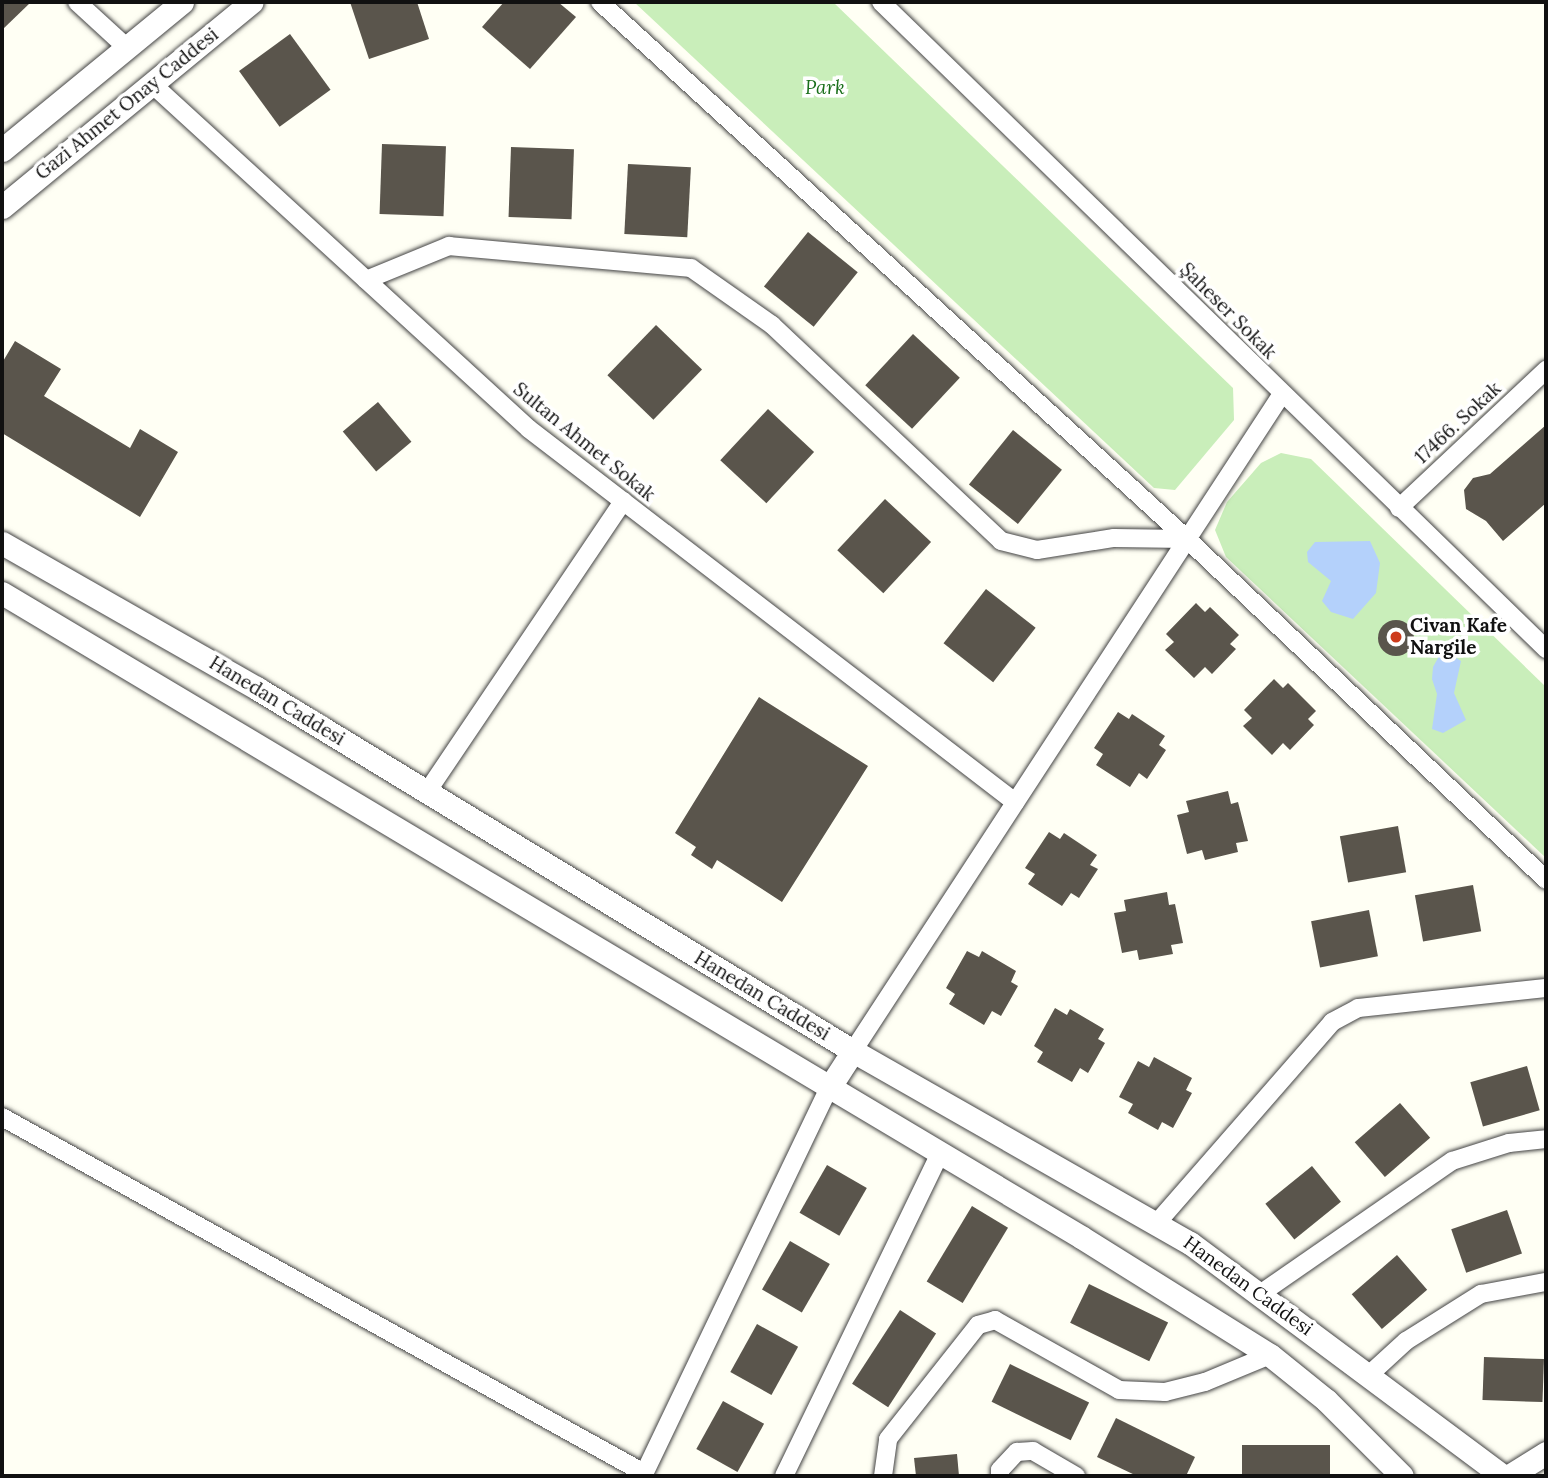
<!DOCTYPE html>
<html>
<head>
<meta charset="utf-8">
<style>
	body { margin:0 }
	#map { position:relative; width:1548px; height:1478px; overflow:hidden; background:#fffff4; font-family:Lora,serif }
	div>[style] { position:absolute }
	.green>* { inset:0; background:#c9eeba }
	.water>* { inset:0; background:#b4d1fb }
	.building>* { inset:0; background:#5a554c; transform-origin:0 0 }
	.round { border-radius:50% }
	.roads { filter:drop-shadow(0 0 2px #444) drop-shadow(0 0 2px #444) }
	.minor>* { height:18px; margin:-9px; padding:0 9px; transform-origin:9px; border-radius:9px; background:#fff }
	.tertiary>* { height:23px; margin:-11.5px; padding:0 11.5px; transform-origin:11.5px; border-radius:11.5px; background:#fff }
	.dots>* { width:19px; height:19px; translate:-50% -50%; box-sizing:border-box; border:4px solid #fff; border-radius:50% }
	span { translate:-50% -50%; white-space:nowrap; text-align:center; line-height:1.15; -webkit-text-stroke:7px #fff; paint-order:stroke }
	.park-label { font-size:19px; color:#1a6f1b; font-style:italic }
	.street-label { font-size:19px; color:#111 }
	.poi-label { font-size:19px; color:#111; font-weight:700 }
	.left { translate:0 -50%; text-align:left }
	.frame { position:absolute; inset:0; border:4px solid #111; pointer-events:none }
</style>
</head>
<body>
<div id="map">
	<div class="green">
		<i style="clip-path:polygon(634px 2px,833px 2px,1233px 388px,1234px 420px,1175px 490px,1154px 488px)"></i>
		<i style="clip-path:polygon(1281px 453px,1311px 459px,1546px 687px,1546px 858px,1226px 557px,1215px 530px,1227px 502px,1261px 463px)"></i>
	</div>
	<div class="water">
		<i style="clip-path:polygon(1370px 541px,1380px 563px,1376px 593px,1353px 619px,1331px 612px,1322px 601px,1331px 581px,1308px 562px,1307px 552px,1315px 542px)"></i>
		<i style="clip-path:polygon(1443px 649px,1461px 661px,1454px 693px,1466px 720px,1443px 733px,1432px 729px,1437px 694px,1432px 679px,1433px 667px)"></i>
	</div>
	<div class="building">
		<i style="clip-path:polygon(2px 2px,31px 2px,2px 30px)"></i>
		<i style="clip-path:polygon(350px 2px,417px 2px,429px 39px,369px 59px)"></i>
		<i style="clip-path:polygon(504px 2px,558px 2px,576px 17px,530px 69px,482px 27px)"></i>
		<i style="left:290px;top:34px;width:69px;height:63px;rotate:54deg"></i>
		<i style="left:382px;top:144px;width:64px;height:70px;rotate:2deg"></i>
		<i style="left:511px;top:147px;width:63px;height:70px;rotate:2deg"></i>
		<i style="left:628px;top:164px;width:63px;height:70px;rotate:3deg"></i>
		<i style="left:808px;top:232px;width:64px;height:70px;rotate:39deg"></i>
		<i style="left:656px;top:325px;width:64px;height:70px;rotate:44deg"></i>
		<i style="left:913px;top:334px;width:64px;height:70px;rotate:43deg"></i>
		<i style="clip-path:polygon(15px 341px,61px 369px,44px 396px,130px 448px,140px 429px,178px 452px,140px 517px,2px 433px,2px 363px)"></i>
		<i style="left:378px;top:402px;width:52px;height:46px;rotate:50deg"></i>
		<i style="left:768px;top:409px;width:63px;height:70px;rotate:43deg"></i>
		<i style="clip-path:polygon(1546px 425px,1546px 503px,1503px 541px,1486px 521px,1466px 509px,1464px 490px,1473px 478px,1490px 474px)"></i>
		<i style="left:1013px;top:430px;width:63px;height:70px;rotate:39deg"></i>
		<i style="left:885px;top:499px;width:63px;height:70px;rotate:43deg"></i>
		<i style="left:986px;top:589px;width:63px;height:69px;rotate:38deg"></i>
		<i style="clip-path:polygon(1196px 603px,1205px 612px,1210px 607px,1239px 635px,1230px 644px,1236px 649px,1212px 674px,1205px 667px,1194px 678px,1165px 650px,1174px 642px,1166px 634px)"></i>
		<i class="round" style="left:1378px;top:620px;width:36px;height:36px"></i>
		<i style="clip-path:polygon(1274px 679px,1283px 688px,1288px 683px,1316px 711px,1308px 719px,1314px 725px,1290px 750px,1283px 743px,1272px 755px,1243px 726px,1252px 718px,1244px 710px)"></i>
		<i style="clip-path:polygon(759px 697px,868px 766px,782px 902px,717px 860px,712px 869px,691px 855px,696px 847px,675px 833px)"></i>
		<i style="clip-path:polygon(1118px 712px,1129px 719px,1132px 714px,1165px 736px,1159px 745px,1166px 750px,1147px 779px,1139px 773px,1130px 787px,1096px 765px,1103px 754px,1094px 748px)"></i>
		<i style="clip-path:polygon(1228px 791px,1231px 804px,1238px 802px,1248px 841px,1236px 843px,1238px 852px,1205px 860px,1202px 850px,1187px 854px,1177px 815px,1189px 812px,1186px 801px)"></i>
		<i style="left:1398px;top:826px;width:47px;height:59px;rotate:80deg"></i>
		<i style="clip-path:polygon(1049px 832px,1060px 839px,1064px 833px,1097px 855px,1090px 865px,1098px 869px,1079px 898px,1071px 893px,1062px 906px,1028px 884px,1035px 874px,1025px 868px)"></i>
		<i style="left:1473px;top:885px;width:47px;height:59px;rotate:80deg"></i>
		<i style="clip-path:polygon(1167px 892px,1169px 905px,1175px 904px,1183px 943px,1171px 945px,1173px 954px,1139px 960px,1137px 950px,1122px 953px,1114px 913px,1126px 911px,1124px 900px)"></i>
		<i style="left:1369px;top:910px;width:47px;height:59px;rotate:79deg"></i>
		<i style="clip-path:polygon(967px 951px,979px 957px,982px 951px,1016px 971px,1011px 982px,1018px 986px,1001px 1016px,992px 1011px,984px 1025px,949px 1004px,955px 994px,946px 988px)"></i>
		<i style="clip-path:polygon(1055px 1008px,1067px 1015px,1070px 1009px,1104px 1029px,1098px 1039px,1105px 1043px,1088px 1073px,1080px 1068px,1072px 1082px,1037px 1062px,1043px 1052px,1034px 1046px)"></i>
		<i style="clip-path:polygon(1154px 1057px,1192px 1078px,1186px 1090px,1192px 1093px,1173px 1128px,1162px 1122px,1158px 1130px,1128px 1113px,1133px 1104px,1119px 1097px,1138px 1061px,1149px 1067px)"></i>
		<i style="left:1527px;top:1066px;width:46px;height:59px;rotate:74deg"></i>
		<i style="left:1400px;top:1103px;width:46px;height:60px;rotate:49deg"></i>
		<i style="left:827px;top:1165px;width:46px;height:55px;rotate:30deg"></i>
		<i style="left:1312px;top:1166px;width:46px;height:60px;rotate:51deg"></i>
		<i style="left:972px;top:1206px;width:42px;height:88px;rotate:31deg"></i>
		<i style="left:1507px;top:1210px;width:46px;height:59px;rotate:71deg"></i>
		<i style="left:790px;top:1241px;width:46px;height:56px;rotate:30deg"></i>
		<i style="left:1397px;top:1255px;width:46px;height:60px;rotate:49deg"></i>
		<i style="left:1089px;top:1284px;width:88px;height:43px;rotate:26deg"></i>
		<i style="left:900px;top:1310px;width:43px;height:88px;rotate:33deg"></i>
		<i style="left:757px;top:1324px;width:47px;height:55px;rotate:29deg"></i>
		<i style="left:1484px;top:1357px;width:60px;height:43px;rotate:2deg"></i>
		<i style="left:1010px;top:1364px;width:88px;height:42px;rotate:26deg"></i>
		<i style="left:723px;top:1401px;width:47px;height:55px;rotate:29deg"></i>
		<i style="clip-path:polygon(1116px 1418px,1195px 1457px,1186px 1476px,1137px 1476px,1097px 1457px)"></i>
		<i style="left:1330px;top:1445px;width:31px;height:88px;rotate:90deg"></i>
		<i style="clip-path:polygon(957px 1454px,959px 1476px,916px 1476px,914px 1458px)"></i>
	</div>
	<div class="roads">
		<div class="minor">
			<i style="left:77px;top:2px;width:65px;rotate:42.5deg"></i>
			<i style="left:600px;top:2px;width:796px;rotate:42.45deg"></i>
			<i style="left:1187px;top:539px;width:495px;rotate:43.5deg"></i>
			<i style="left:881px;top:2px;width:928px;rotate:44.21deg"></i>
			<i style="left:151px;top:83px;width:512px;rotate:42.47deg"></i>
			<i style="left:529px;top:429px;width:613px;rotate:37.51deg"></i>
			<i style="left:366px;top:280px;width:90px;rotate:-22.3deg"></i>
			<i style="left:449px;top:246px;width:243px;rotate:5.2deg"></i>
			<i style="left:691px;top:268px;width:99px;rotate:35.1deg"></i>
			<i style="left:772px;top:325px;width:315px;rotate:43.3deg"></i>
			<i style="left:1001px;top:541px;width:37px;rotate:14deg"></i>
			<i style="left:1037px;top:550px;width:78px;rotate:-8.9deg"></i>
			<i style="left:1114px;top:538px;width:73px;rotate:0.8deg"></i>
			<i style="left:1399px;top:508px;width:202px;rotate:-43.2deg"></i>
			<i style="left:427px;top:792px;width:351px;rotate:-56deg"></i>
			<i style="left:853px;top:1051px;width:785px;rotate:-56.86deg"></i>
			<i style="left:2px;top:1117px;width:734px;rotate:29.01deg"></i>
			<i style="left:1156px;top:1224px;width:268px;rotate:-48.9deg"></i>
			<i style="left:1332px;top:1022px;width:30px;rotate:-28deg"></i>
			<i style="left:1358px;top:1008px;width:189px;rotate:-6.1deg"></i>
			<i style="left:1260px;top:1294px;width:234px;rotate:-34.7deg"></i>
			<i style="left:1452px;top:1161px;width:60px;rotate:-17.5deg"></i>
			<i style="left:1509px;top:1143px;width:37px;rotate:-6deg"></i>
			<i style="left:1370px;top:1374px;width:49px;rotate:-42.5deg"></i>
			<i style="left:1406px;top:1341px;width:89px;rotate:-32.1deg"></i>
			<i style="left:1481px;top:1294px;width:66px;rotate:-10.5deg"></i>
			<i style="left:643px;top:1476px;width:430px;rotate:-64.4deg"></i>
			<i style="left:784px;top:1476px;width:356px;rotate:-64.2deg"></i>
			<i style="left:883px;top:1476px;width:37px;rotate:-82deg"></i>
			<i style="left:888px;top:1439px;width:145px;rotate:-51.7deg"></i>
			<i style="left:978px;top:1325px;width:18px;rotate:-16deg"></i>
			<i style="left:995px;top:1320px;width:142px;rotate:29.4deg"></i>
			<i style="left:1119px;top:1390px;width:46px;rotate:2.5deg"></i>
			<i style="left:1165px;top:1392px;width:41px;rotate:-14deg"></i>
			<i style="left:1205px;top:1382px;width:70px;rotate:-22.6deg"></i>
			<i style="left:1000px;top:1476px;width:6px;rotate:-90deg"></i>
			<i style="left:1000px;top:1470px;width:25px;rotate:-47deg"></i>
			<i style="left:1017px;top:1452px;width:16px;rotate:-4deg"></i>
			<i style="left:1033px;top:1451px;width:50px;rotate:30.2deg"></i>
		</div>
		<div class="tertiary">
			<i style="left:2px;top:150px;width:233px;rotate:-39.4deg"></i>
			<i style="left:2px;top:207px;width:323px;rotate:-39.4deg"></i>
			<i style="left:2px;top:543px;width:295px;rotate:29.7deg"></i>
			<i style="left:258px;top:689px;width:696px;rotate:31.32deg"></i>
			<i style="left:853px;top:1051px;width:388px;rotate:29.7deg"></i>
			<i style="left:1190px;top:1243px;width:390px;rotate:36.7deg"></i>
			<i style="left:2px;top:593px;width:1257px;rotate:30.83deg"></i>
			<i style="left:1081px;top:1237px;width:223px;rotate:32deg"></i>
			<i style="left:1270px;top:1355px;width:72px;rotate:38.8deg"></i>
			<i style="left:1326px;top:1400px;width:107px;rotate:45deg"></i>
			<i style="left:829px;top:1088px;width:44px;rotate:-57deg"></i>
			<i style="left:1509px;top:1476px;width:44px;rotate:-31.9deg"></i>
		</div>
	</div>
	<div class="dots">
		<i style="left:1396px;top:637px;background:#cd3b1c"></i>
	</div>
	<div class="park-label">
		<span style="left:825px;top:88px">Park</span>
	</div>
	<div class="street-label">
		<span style="left:127px;top:104px;rotate:-39deg">Gazi Ahmet Onay Caddesi</span>
		<span style="left:1228px;top:311px;rotate:45deg">Şaheser Sokak</span>
		<span style="left:1458px;top:423px;rotate:-43deg">17466. Sokak</span>
		<span style="left:584px;top:442px;rotate:39deg">Sultan Ahmet Sokak</span>
		<span style="left:277px;top:701px;rotate:31deg">Hanedan Caddesi</span>
		<span style="left:762px;top:996px;rotate:31deg">Hanedan Caddesi</span>
		<span style="left:1248px;top:1286px;rotate:36deg">Hanedan Caddesi</span>
	</div>
	<div class="poi-label">
		<span class="left" style="left:1410px;top:637px">Civan Kafe<br>Nargile</span>
	</div>
	<div class="frame"></div>
</div>
</body>
</html>
